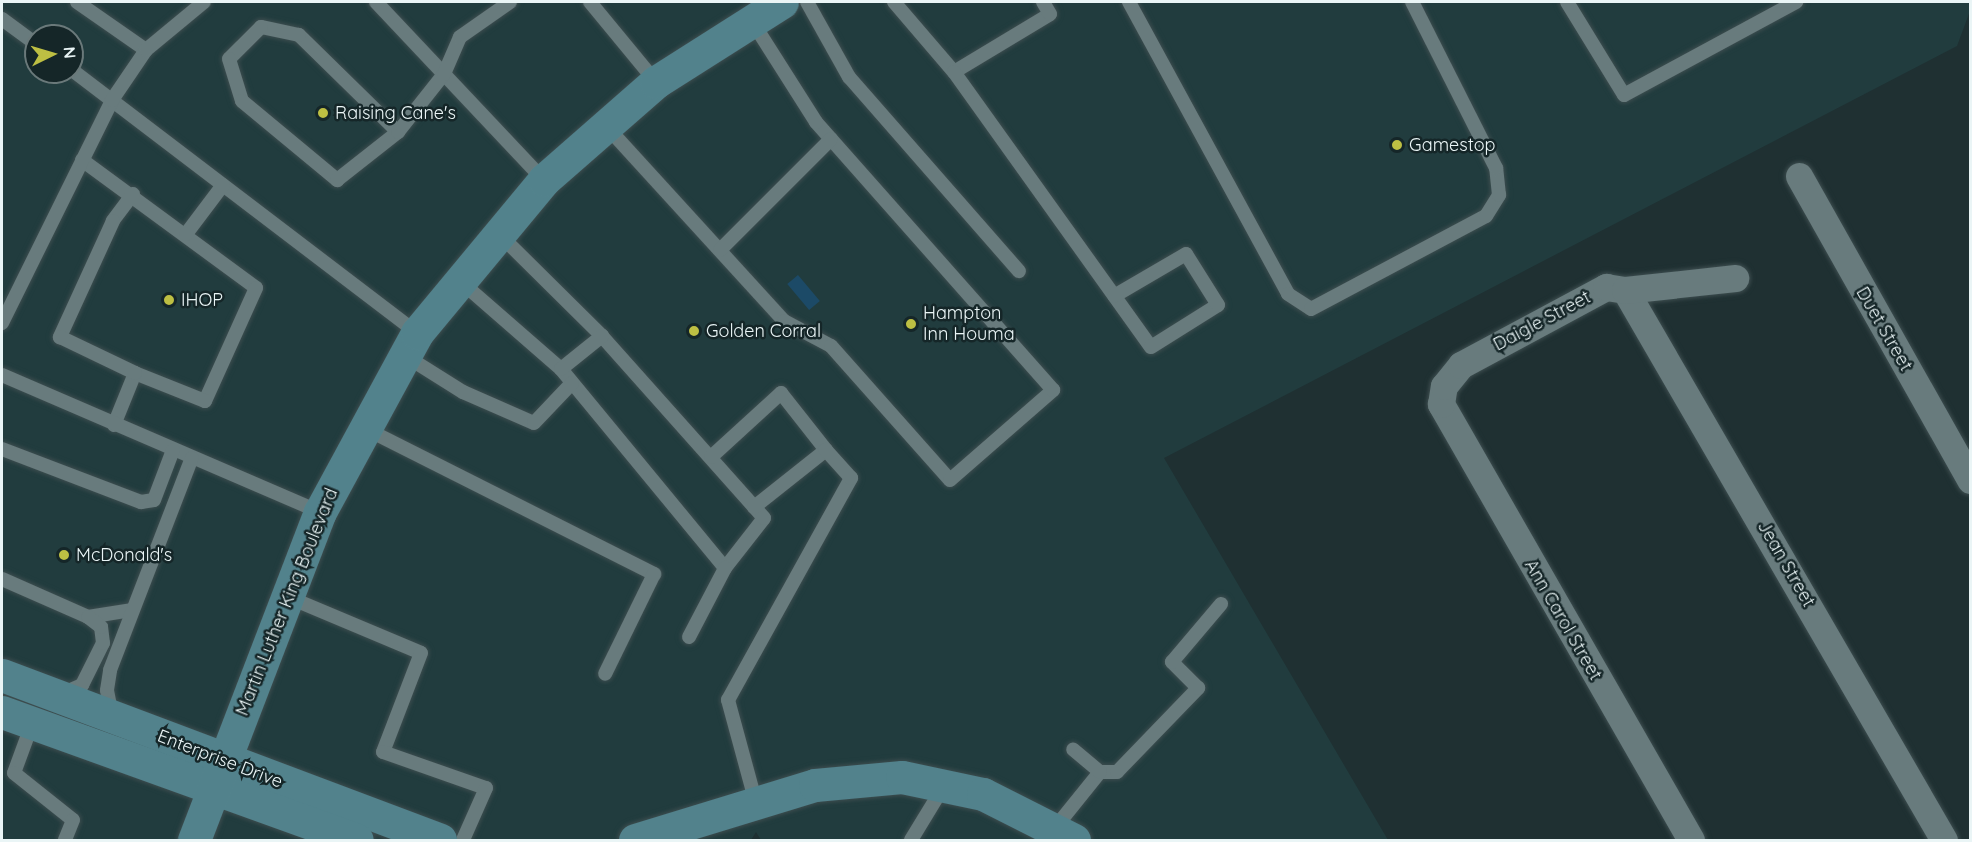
<!DOCTYPE html>
<html>
<head>
<meta charset="utf-8">
<style>
	body { margin:0 }
	#map { position:relative; width:1972px; height:842px; overflow:hidden; background:#1f3032; font-family:Quicksand,sans-serif }
	div>[style] { position:absolute }
	.built>* { inset:0; background:#213c3e }
	.water>* { inset:0; background:#1c4a67; transform-origin:0 0 }
	.roads { filter:drop-shadow(0 0 2px #3d4d4f) drop-shadow(0 0 2px #3d4d4f) }
	.lane>* { height:14px; margin:-7px; padding:0 7px; transform-origin:7px; border-radius:7px; background:#687b7d }
	.street>* { height:27px; margin:-13.5px; padding:0 13.5px; transform-origin:13.5px; border-radius:13.5px; background:#687b7d }
	.secondary>* { height:33px; margin:-16.5px; padding:0 16.5px; transform-origin:16.5px; border-radius:16.5px; background:#52828c }
	.dots>* { width:16px; height:16px; translate:-50% -50%; box-sizing:border-box; border:3px solid #152628; border-radius:50% }
	span { translate:-50% -50%; white-space:nowrap; text-align:center; line-height:1.15; -webkit-text-stroke:5px #152628; paint-order:stroke }
	.poi-label { font-size:18px; color:#eaf5f6 }
	.left { translate:0 -50%; text-align:left }
	.street-label { font-size:18px; color:#eaf5f6 }
	.frame { position:absolute; inset:0; border:3px solid #eaf5f6; pointer-events:none }
	.north { position:absolute; left:24px; top:24px; width:60px; height:60px; box-sizing:border-box; background:#152628; border:2px solid #6a797a; border-radius:50%; rotate:85deg; font-size:16px; font-weight:700; line-height:24px; text-align:center; color:#eaf5f6 }
	.north::after { content:''; display:block; margin:auto; width:21px; height:27px; background:#bdbf43; clip-path:polygon(50% 0,100% 100%,50% 72%,0 100%) }
</style>
</head>
<body>
<div id="map">
	<div class="built">
		<i style="clip-path:polygon(evenodd,2px 2px,1970px 2px,1970px 11px,1957px 46px,1164px 458px,1388px 840px,761px 840px,756px 832px,751px 840px,2px 840px,2px 2px,36px 36px,72px 36px,72px 72px,36px 72px,36px 36px)"></i>
	</div>
	<div class="water">
		<i style="left:798px;top:275px;width:34px;height:14px;rotate:50deg"></i>
	</div>
	<div class="roads">
		<div class="lane">
			<i style="left:77px;top:2px;width:84px;rotate:34.8deg"></i>
			<i style="left:376px;top:2px;width:245px;rotate:46.7deg"></i>
			<i style="left:590px;top:2px;width:104px;rotate:50.5deg"></i>
			<i style="left:807px;top:2px;width:86px;rotate:60.8deg"></i>
			<i style="left:849px;top:77px;width:258px;rotate:48.8deg"></i>
			<i style="left:894px;top:2px;width:92px;rotate:49.4deg"></i>
			<i style="left:954px;top:72px;width:112px;rotate:-31.1deg"></i>
			<i style="left:1050px;top:14px;width:14px;rotate:-120deg"></i>
			<i style="left:1129px;top:2px;width:332px;rotate:61.4deg"></i>
			<i style="left:1288px;top:294px;width:27px;rotate:33deg"></i>
			<i style="left:1311px;top:309px;width:198px;rotate:-28deg"></i>
			<i style="left:1486px;top:216px;width:25px;rotate:-58deg"></i>
			<i style="left:1499px;top:195px;width:27px;rotate:-96deg"></i>
			<i style="left:1496px;top:168px;width:186px;rotate:-116.8deg"></i>
			<i style="left:1567px;top:2px;width:109px;rotate:58.5deg"></i>
			<i style="left:1624px;top:95px;width:196px;rotate:-28.4deg"></i>
			<i style="left:2px;top:19px;width:42px;rotate:36.3deg"></i>
			<i style="left:72px;top:70px;width:434px;rotate:37.3deg"></i>
			<i style="left:954px;top:72px;width:338px;rotate:54.4deg"></i>
			<i style="left:1151px;top:347px;width:79px;rotate:-32.1deg"></i>
			<i style="left:1218px;top:305px;width:60px;rotate:-122.1deg"></i>
			<i style="left:1186px;top:254px;width:83px;rotate:149.7deg"></i>
			<i style="left:606px;top:126px;width:264px;rotate:47.6deg"></i>
			<i style="left:784px;top:321px;width:53px;rotate:28deg"></i>
			<i style="left:831px;top:346px;width:179px;rotate:48.4deg"></i>
			<i style="left:950px;top:480px;width:137px;rotate:-41.1deg"></i>
			<i style="left:1053px;top:390px;width:358px;rotate:-131.5deg"></i>
			<i style="left:816px;top:122px;width:120px;rotate:-122.4deg"></i>
			<i style="left:398px;top:132px;width:139px;rotate:-135.6deg"></i>
			<i style="left:299px;top:35px;width:39px;rotate:-168deg"></i>
			<i style="left:261px;top:27px;width:45px;rotate:135deg"></i>
			<i style="left:229px;top:59px;width:44px;rotate:72.8deg"></i>
			<i style="left:242px;top:101px;width:124px;rotate:39.7deg"></i>
			<i style="left:337px;top:180px;width:78px;rotate:-38.2deg"></i>
			<i style="left:398px;top:132px;width:74px;rotate:-51.6deg"></i>
			<i style="left:444px;top:74px;width:40px;rotate:-66.6deg"></i>
			<i style="left:460px;top:37px;width:61px;rotate:-35deg"></i>
			<i style="left:82px;top:160px;width:216px;rotate:36.3deg"></i>
			<i style="left:256px;top:288px;width:124px;rotate:114.3deg"></i>
			<i style="left:205px;top:401px;width:75px;rotate:-158.2deg"></i>
			<i style="left:135px;top:373px;width:56px;rotate:112deg"></i>
			<i style="left:133px;top:194px;width:34px;rotate:127deg"></i>
			<i style="left:113px;top:221px;width:128px;rotate:114.6deg"></i>
			<i style="left:60px;top:337px;width:83px;rotate:25.6deg"></i>
			<i style="left:186px;top:234px;width:61px;rotate:-52.9deg"></i>
			<i style="left:720px;top:250px;width:157px;rotate:-45deg"></i>
			<i style="left:460px;top:281px;width:134px;rotate:41.1deg"></i>
			<i style="left:561px;top:369px;width:258px;rotate:50.5deg"></i>
			<i style="left:725px;top:568px;width:63px;rotate:-52deg"></i>
			<i style="left:764px;top:518px;width:244px;rotate:-131.7deg"></i>
			<i style="left:602px;top:336px;width:145px;rotate:-135.3deg"></i>
			<i style="left:2px;top:323px;width:249px;rotate:-63.7deg"></i>
			<i style="left:112px;top:100px;width:60px;rotate:-55.8deg"></i>
			<i style="left:146px;top:50px;width:75px;rotate:-39.6deg"></i>
			<i style="left:404px;top:355px;width:70px;rotate:32.1deg"></i>
			<i style="left:463px;top:392px;width:77px;rotate:23.6deg"></i>
			<i style="left:534px;top:423px;width:55px;rotate:-46.5deg"></i>
			<i style="left:561px;top:369px;width:53px;rotate:-38.8deg"></i>
			<i style="left:2px;top:375px;width:346px;rotate:23.3deg"></i>
			<i style="left:364px;top:428px;width:325px;rotate:26.7deg"></i>
			<i style="left:654px;top:574px;width:111px;rotate:116.1deg"></i>
			<i style="left:2px;top:449px;width:149px;rotate:20.9deg"></i>
			<i style="left:141px;top:502px;width:13px;rotate:-9deg"></i>
			<i style="left:154px;top:500px;width:53px;rotate:-69.2deg"></i>
			<i style="left:711px;top:457px;width:95px;rotate:-42.4deg"></i>
			<i style="left:781px;top:393px;width:73px;rotate:51.7deg"></i>
			<i style="left:826px;top:450px;width:92px;rotate:141.6deg"></i>
			<i style="left:2px;top:579px;width:94px;rotate:23.8deg"></i>
			<i style="left:88px;top:617px;width:45px;rotate:-9deg"></i>
			<i style="left:288px;top:597px;width:144px;rotate:22.8deg"></i>
			<i style="left:421px;top:653px;width:106px;rotate:111deg"></i>
			<i style="left:383px;top:752px;width:109px;rotate:19.3deg"></i>
			<i style="left:486px;top:788px;width:57px;rotate:113.9deg"></i>
			<i style="left:689px;top:637px;width:78px;rotate:-62.4deg"></i>
			<i style="left:64px;top:693px;width:20px;rotate:-24deg"></i>
			<i style="left:82px;top:685px;width:47px;rotate:-63.4deg"></i>
			<i style="left:103px;top:643px;width:16px;rotate:-97deg"></i>
			<i style="left:101px;top:627px;width:16px;rotate:-142deg"></i>
			<i style="left:112px;top:716px;width:26px;rotate:-101deg"></i>
			<i style="left:107px;top:690px;width:20px;rotate:-81deg"></i>
			<i style="left:110px;top:670px;width:227px;rotate:-68.9deg"></i>
			<i style="left:32px;top:724px;width:52px;rotate:110.2deg"></i>
			<i style="left:14px;top:773px;width:75px;rotate:38.5deg"></i>
			<i style="left:73px;top:820px;width:22px;rotate:112deg"></i>
			<i style="left:1100px;top:772px;width:17px"></i>
			<i style="left:1117px;top:772px;width:117px;rotate:-46deg"></i>
			<i style="left:1198px;top:688px;width:37px;rotate:-135deg"></i>
			<i style="left:1172px;top:662px;width:76px;rotate:-49.8deg"></i>
			<i style="left:756px;top:803px;width:107px;rotate:-105.2deg"></i>
			<i style="left:728px;top:700px;width:254px;rotate:-61deg"></i>
			<i style="left:851px;top:478px;width:38px;rotate:-132deg"></i>
			<i style="left:1054px;top:829px;width:73px;rotate:-51.1deg"></i>
			<i style="left:1100px;top:772px;width:35px;rotate:-140deg"></i>
			<i style="left:911px;top:840px;width:63px;rotate:-58.6deg"></i>
		</div>
		<div class="street">
			<i style="left:1799px;top:176px;width:349px;rotate:60.6deg"></i>
			<i style="left:1625px;top:290px;width:636px;rotate:59.89deg"></i>
			<i style="left:1691px;top:840px;width:503px;rotate:-119.83deg"></i>
			<i style="left:1441px;top:404px;width:18px;rotate:-81deg"></i>
			<i style="left:1444px;top:386px;width:27px;rotate:-51deg"></i>
			<i style="left:1461px;top:365px;width:165px;rotate:-28.3deg"></i>
			<i style="left:1606px;top:287px;width:19px;rotate:9deg"></i>
			<i style="left:1625px;top:290px;width:111px;rotate:-6.2deg"></i>
		</div>
		<div class="secondary">
			<i style="left:2px;top:675px;width:468px;rotate:20.6deg"></i>
			<i style="left:2px;top:712px;width:377px;rotate:19.8deg"></i>
			<i style="left:194px;top:840px;width:351px;rotate:-69deg"></i>
			<i style="left:320px;top:512px;width:204px;rotate:-61.5deg"></i>
			<i style="left:417px;top:333px;width:199px;rotate:-50.3deg"></i>
			<i style="left:544px;top:180px;width:149px;rotate:-41.2deg"></i>
			<i style="left:656px;top:82px;width:149px;rotate:-32.4deg"></i>
			<i style="left:635px;top:840px;width:188px;rotate:-17deg"></i>
			<i style="left:815px;top:785px;width:87px;rotate:-5.3deg"></i>
			<i style="left:902px;top:777px;width:83px;rotate:11.9deg"></i>
			<i style="left:983px;top:794px;width:102px;rotate:26.8deg"></i>
		</div>
	</div>
	<div class="dots">
		<i style="left:323px;top:113px;background:#bdbf43"></i>
		<i style="left:1397px;top:145px;background:#bdbf43"></i>
		<i style="left:169px;top:300px;background:#bdbf43"></i>
		<i style="left:911px;top:324px;background:#bdbf43"></i>
		<i style="left:694px;top:331px;background:#bdbf43"></i>
		<i style="left:64px;top:555px;background:#bdbf43"></i>
	</div>
	<div class="poi-label">
		<span class="left" style="left:335px;top:113px">Raising Cane's</span>
		<span class="left" style="left:1409px;top:145px">Gamestop</span>
		<span class="left" style="left:181px;top:300px">IHOP</span>
		<span class="left" style="left:923px;top:324px">Hampton<br>Inn Houma</span>
		<span class="left" style="left:706px;top:331px">Golden Corral</span>
		<span class="left" style="left:76px;top:555px">McDonald's</span>
	</div>
	<div class="street-label">
		<span style="left:1542px;top:321px;rotate:-28deg">Daigle Street</span>
		<span style="left:1884px;top:329px;rotate:60deg">Duet Street</span>
		<span style="left:1786px;top:564px;rotate:60deg">Jean Street</span>
		<span style="left:287px;top:602px;rotate:-68deg">Martin Luther King Boulevard</span>
		<span style="left:1563px;top:620px;rotate:60deg">Ann Carol Street</span>
		<span style="left:220px;top:759px;rotate:21deg">Enterprise Drive</span>
	</div>
	<div class="frame"></div>
	<div class="north">N</div>
</div>
</body>
</html>
